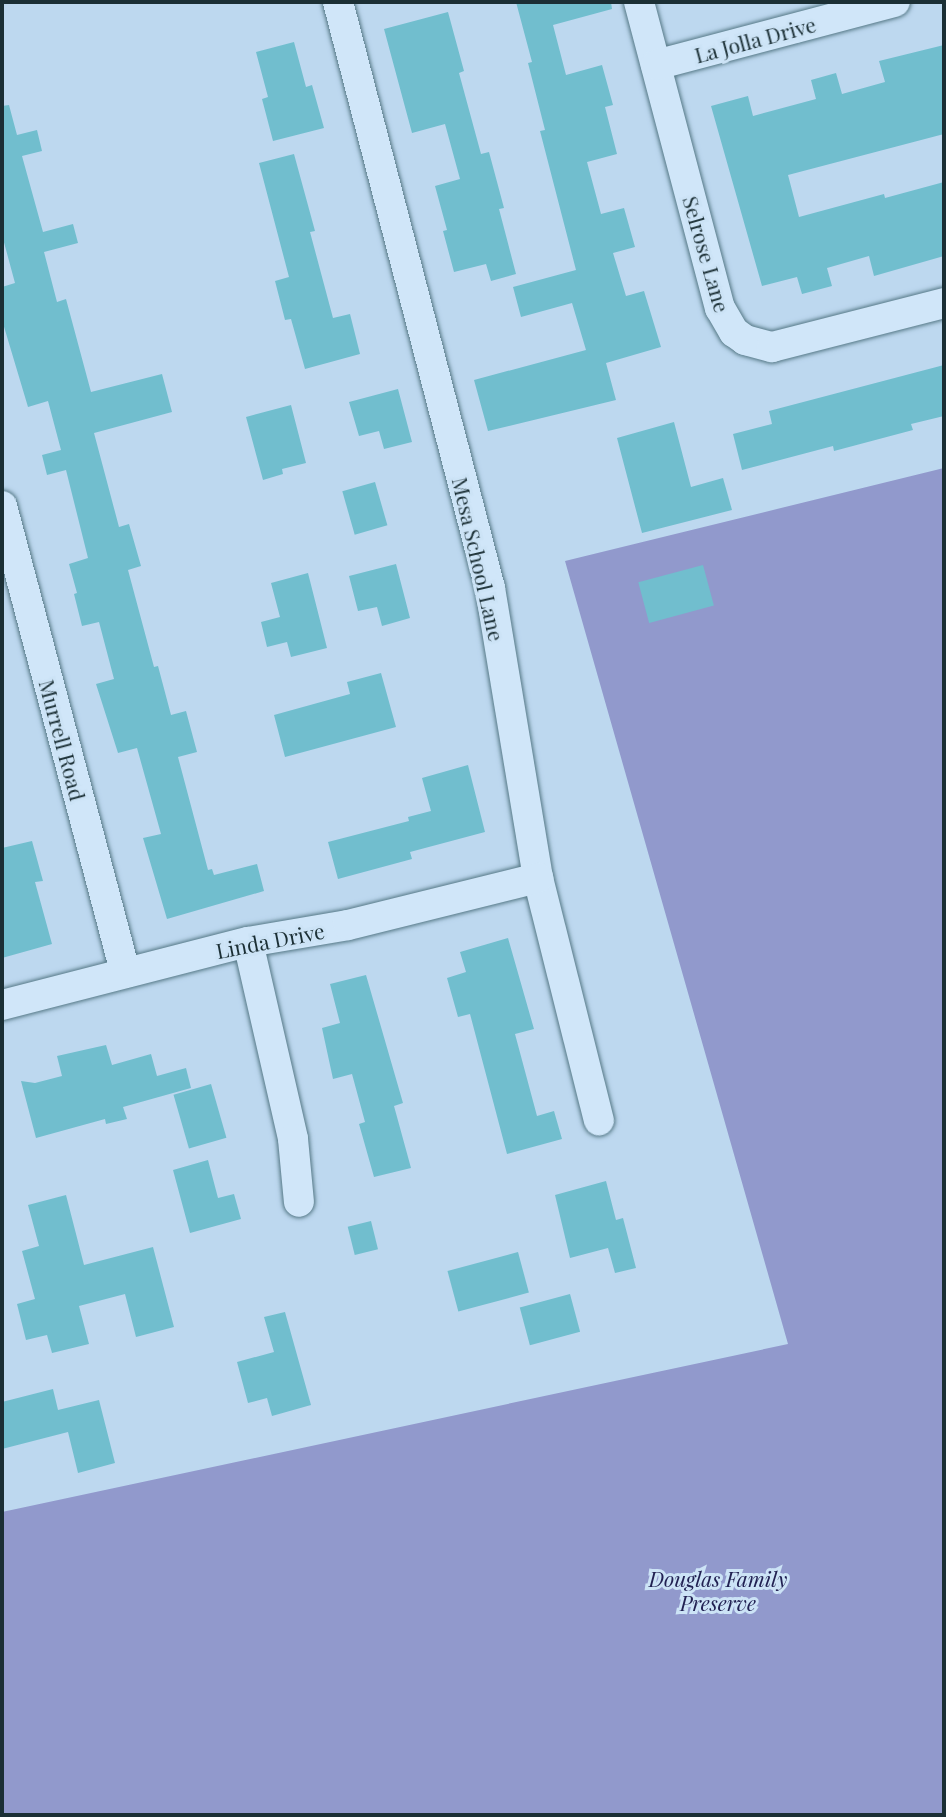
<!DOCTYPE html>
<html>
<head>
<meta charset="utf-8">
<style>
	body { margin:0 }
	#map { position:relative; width:946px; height:1817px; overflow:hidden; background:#bdd8ef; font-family:"Playfair Display",serif }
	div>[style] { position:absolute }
	.green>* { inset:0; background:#9199cc }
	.building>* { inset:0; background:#71bece; transform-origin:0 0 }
	.roads { filter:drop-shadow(0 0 2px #567987) drop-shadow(0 0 2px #567987) }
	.street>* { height:30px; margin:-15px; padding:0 15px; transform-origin:15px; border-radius:15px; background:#d0e6f9 }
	span { translate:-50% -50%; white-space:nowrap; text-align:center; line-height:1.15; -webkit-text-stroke:6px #cce3f6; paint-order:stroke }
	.street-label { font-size:21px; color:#1b2f35 }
	.park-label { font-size:21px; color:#212152; font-style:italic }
	.frame { position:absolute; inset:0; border:4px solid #1b2f35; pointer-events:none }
</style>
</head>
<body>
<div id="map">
	<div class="green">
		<i style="clip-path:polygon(944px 468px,944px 1815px,2px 1815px,2px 1512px,788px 1344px,565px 561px)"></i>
	</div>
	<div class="building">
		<i style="clip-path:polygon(516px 2px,611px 2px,612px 9px,553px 25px,566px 75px,602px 65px,613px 105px,605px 107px,617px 154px,587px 162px,601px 214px,624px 208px,635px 247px,613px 253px,626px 296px,644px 291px,661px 347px,606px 363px,616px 400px,488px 431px,474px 380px,586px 350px,572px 303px,521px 317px,513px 287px,576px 270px,540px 131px,545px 130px,528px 63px,532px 62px)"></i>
		<i style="clip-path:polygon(448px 12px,464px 71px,459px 73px,481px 154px,489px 152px,504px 208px,499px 209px,516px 274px,491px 281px,486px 264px,454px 272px,443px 231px,447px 230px,435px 186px,460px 179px,445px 124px,412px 133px,384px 29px)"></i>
		<i style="clip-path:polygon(294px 42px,306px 87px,312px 85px,324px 128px,273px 141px,262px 99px,268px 97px,256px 52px)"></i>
		<i style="clip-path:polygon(944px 45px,944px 134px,788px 175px,799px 217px,884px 194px,885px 198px,944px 182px,944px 256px,874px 276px,869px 256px,827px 268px,832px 286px,802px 294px,797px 277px,762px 286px,711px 106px,748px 96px,753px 116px,816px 99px,811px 80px,836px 73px,842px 94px,885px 82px,879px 61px)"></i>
		<i style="clip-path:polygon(9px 105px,17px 135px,37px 130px,42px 151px,22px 156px,43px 232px,73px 224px,78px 243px,44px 252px,57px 302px,66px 299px,91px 392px,162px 374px,172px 412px,94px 433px,119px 527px,129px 524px,141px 566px,128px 570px,154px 667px,158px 666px,171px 715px,186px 711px,197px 752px,178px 757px,208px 870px,212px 869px,214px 875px,257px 864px,264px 891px,167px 919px,143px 838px,161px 834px,137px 748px,118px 753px,96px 684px,114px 679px,99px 622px,82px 626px,74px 594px,77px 593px,69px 564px,88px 558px,66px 470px,47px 475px,42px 455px,61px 450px,48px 401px,28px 407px,2px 320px,2px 287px,15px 283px,2px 235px,2px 106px)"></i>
		<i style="clip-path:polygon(294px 154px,315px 231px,310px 232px,333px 318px,350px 314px,360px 354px,305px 369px,291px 319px,285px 320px,275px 281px,289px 277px,259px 163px)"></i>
		<i style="clip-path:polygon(944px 365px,944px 416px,911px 424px,913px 430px,834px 451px,833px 446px,742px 470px,733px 434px,772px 424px,769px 411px)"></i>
		<i style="clip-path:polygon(398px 389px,412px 442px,384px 449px,379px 431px,359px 436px,349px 402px)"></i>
		<i style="clip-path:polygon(291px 405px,306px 463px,282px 469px,283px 474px,263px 480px,246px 417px)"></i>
		<i style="clip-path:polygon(674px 422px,691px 487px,723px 478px,732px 510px,642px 533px,617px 438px)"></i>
		<i style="left:375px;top:482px;width:45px;height:34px;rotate:74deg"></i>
		<i style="clip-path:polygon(396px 564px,410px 618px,382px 626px,377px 607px,358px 611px,349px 576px)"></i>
		<i style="left:703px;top:565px;width:42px;height:67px;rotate:75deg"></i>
		<i style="clip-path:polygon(308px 573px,327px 648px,291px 657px,287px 642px,267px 647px,261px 622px,280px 617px,271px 583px)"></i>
		<i style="clip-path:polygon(381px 673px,396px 727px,285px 757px,274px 715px,350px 694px,347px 682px)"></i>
		<i style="clip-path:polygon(468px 765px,485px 832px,410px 852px,412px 859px,338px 879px,328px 842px,409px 821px,408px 817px,431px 811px,422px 778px)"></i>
		<i style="clip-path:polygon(32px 841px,43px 881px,35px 882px,52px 944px,2px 958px,2px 848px)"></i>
		<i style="clip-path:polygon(508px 938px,534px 1029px,515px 1034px,537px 1116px,554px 1111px,562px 1139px,507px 1154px,470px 1014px,458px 1017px,447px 978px,466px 972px,460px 952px)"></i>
		<i style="clip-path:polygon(366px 975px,403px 1103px,394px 1106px,411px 1168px,374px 1177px,359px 1124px,365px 1122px,352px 1074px,333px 1079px,322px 1028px,340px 1023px,330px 984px)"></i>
		<i style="clip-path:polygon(106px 1045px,112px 1065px,151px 1054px,157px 1076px,186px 1068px,191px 1088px,123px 1107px,127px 1119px,106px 1124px,105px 1119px,36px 1138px,21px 1081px,35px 1083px,62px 1076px,57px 1056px)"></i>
		<i style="left:211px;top:1084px;width:56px;height:39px;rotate:74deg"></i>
		<i style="clip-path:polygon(208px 1160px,218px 1198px,234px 1194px,241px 1219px,190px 1233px,173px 1170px)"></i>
		<i style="clip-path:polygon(606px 1181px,616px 1220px,623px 1218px,636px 1268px,615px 1273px,608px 1248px,570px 1258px,555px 1195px)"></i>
		<i style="clip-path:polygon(66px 1195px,84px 1265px,153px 1247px,174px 1327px,136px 1337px,125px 1294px,79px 1306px,89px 1344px,52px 1353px,47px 1335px,26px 1340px,17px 1304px,35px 1299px,22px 1251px,39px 1246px,28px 1205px)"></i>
		<i style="left:371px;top:1221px;width:29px;height:24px;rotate:76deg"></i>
		<i style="left:518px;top:1252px;width:42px;height:73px;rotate:75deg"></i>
		<i style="left:570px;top:1294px;width:39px;height:52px;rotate:75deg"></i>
		<i style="clip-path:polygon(285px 1312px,311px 1405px,272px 1416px,267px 1398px,248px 1403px,237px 1362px,274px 1352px,264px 1317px)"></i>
		<i style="clip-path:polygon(53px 1389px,58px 1410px,99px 1400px,115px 1463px,78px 1473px,68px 1432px,2px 1449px,2px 1402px)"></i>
	</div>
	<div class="roads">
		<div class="street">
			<i style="left:338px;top:2px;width:605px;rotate:75.46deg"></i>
			<i style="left:490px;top:588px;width:294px;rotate:80.6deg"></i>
			<i style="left:538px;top:878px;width:250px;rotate:75.9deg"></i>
			<i style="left:639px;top:2px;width:317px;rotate:75.2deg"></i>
			<i style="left:720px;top:308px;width:28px;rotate:60deg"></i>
			<i style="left:734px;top:332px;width:14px;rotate:36deg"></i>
			<i style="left:745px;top:340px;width:28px;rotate:15deg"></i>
			<i style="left:772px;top:347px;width:178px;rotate:-14.3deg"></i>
			<i style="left:656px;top:65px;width:247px;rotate:-14.8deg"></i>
			<i style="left:2px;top:506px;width:483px;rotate:75.2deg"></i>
			<i style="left:248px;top:942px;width:202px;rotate:77.1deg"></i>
			<i style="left:293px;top:1139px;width:63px;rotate:84.6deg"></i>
			<i style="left:2px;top:1005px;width:254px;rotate:-14.4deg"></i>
			<i style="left:248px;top:942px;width:101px;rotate:-9.6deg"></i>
			<i style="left:348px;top:925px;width:196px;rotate:-13.9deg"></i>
		</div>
	</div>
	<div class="street-label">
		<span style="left:755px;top:39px;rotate:-15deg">La Jolla Drive</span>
		<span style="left:707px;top:254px;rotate:74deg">Selrose Lane</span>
		<span style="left:479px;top:559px;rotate:77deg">Mesa School Lane</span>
		<span style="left:63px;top:740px;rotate:75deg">Murrell Road</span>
		<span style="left:270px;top:940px;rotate:-11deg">Linda Drive</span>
	</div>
	<div class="park-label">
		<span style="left:718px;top:1590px">Douglas Family<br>Preserve</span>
	</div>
	<div class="frame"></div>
</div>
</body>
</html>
